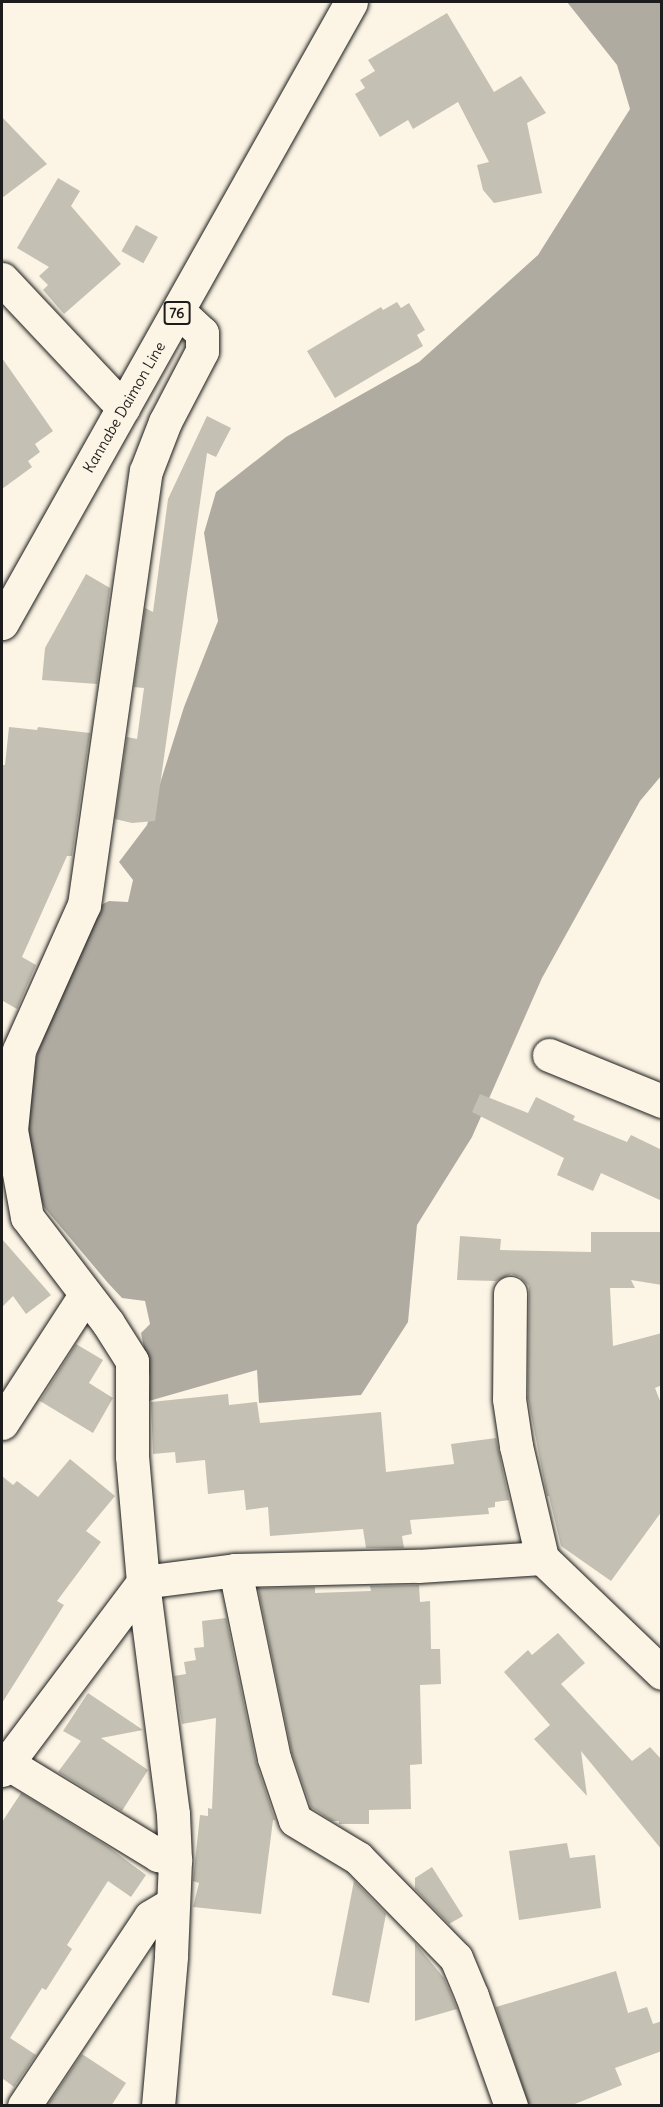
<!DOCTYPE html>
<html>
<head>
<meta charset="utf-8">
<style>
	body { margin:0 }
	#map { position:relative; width:663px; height:2107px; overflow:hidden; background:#fcf5e5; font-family:Delius,sans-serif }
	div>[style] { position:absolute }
	.water>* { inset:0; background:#b0aba1 }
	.building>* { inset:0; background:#c4c0b3; transform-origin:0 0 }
	.roads { filter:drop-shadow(0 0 2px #1c1c1c) drop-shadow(0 0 2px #1c1c1c) }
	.minor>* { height:33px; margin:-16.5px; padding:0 16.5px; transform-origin:16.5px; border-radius:16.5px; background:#fcf5e5 }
	.primary>* { height:33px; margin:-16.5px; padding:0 16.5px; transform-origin:16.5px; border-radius:16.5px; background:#fcf5e5 }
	span { translate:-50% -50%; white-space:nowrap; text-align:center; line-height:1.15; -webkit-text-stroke:4.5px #fcf5e5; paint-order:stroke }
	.shield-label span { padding:2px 4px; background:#fcf5e5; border:2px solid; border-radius:4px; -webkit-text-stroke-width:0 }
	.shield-label { font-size:14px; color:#1c1c1c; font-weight:700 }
	.street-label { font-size:15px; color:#1c1c1c }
	.frame { position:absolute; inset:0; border:3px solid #1c1c1c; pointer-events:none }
</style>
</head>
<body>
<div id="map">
	<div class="water">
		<i style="clip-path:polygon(567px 2px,661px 2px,661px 776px,640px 801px,542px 978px,472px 1137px,417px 1225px,408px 1322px,361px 1395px,259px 1403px,257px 1370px,149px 1401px,150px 1377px,141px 1333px,150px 1324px,145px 1301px,122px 1298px,108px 1283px,44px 1207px,29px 1171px,25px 1102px,38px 1051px,101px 905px,109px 901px,128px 902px,133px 880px,119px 862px,147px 825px,184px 707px,218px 621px,204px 533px,216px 492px,286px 437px,419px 362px,538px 255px,630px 109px,617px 65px)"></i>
	</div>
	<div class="building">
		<i style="clip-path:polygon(447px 13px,494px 92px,521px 76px,546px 113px,527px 123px,542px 193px,494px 203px,483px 190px,477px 165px,489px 162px,458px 102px,413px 129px,408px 120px,380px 137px,355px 94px,365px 88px,360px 80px,375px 71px,368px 60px)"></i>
		<i style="clip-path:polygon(2px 117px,47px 164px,2px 198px)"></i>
		<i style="clip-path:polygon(58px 178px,80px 191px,71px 206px,121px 264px,64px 314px,43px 290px,48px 285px,39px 276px,49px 267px,17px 248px)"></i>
		<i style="left:136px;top:225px;width:25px;height:30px;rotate:29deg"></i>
		<i style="clip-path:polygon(397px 302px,401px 308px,409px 303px,425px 330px,417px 335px,423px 346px,335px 398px,307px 351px,381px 307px,383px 310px)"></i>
		<i style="clip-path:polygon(2px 358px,53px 431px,35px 444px,40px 452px,28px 461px,32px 467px,2px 489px)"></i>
		<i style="clip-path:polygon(207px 416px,231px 428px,216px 457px,207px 453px,155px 821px,132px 823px,115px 819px,127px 737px,137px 739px,144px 688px,134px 687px,145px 608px,153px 612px,168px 499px)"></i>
		<i style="clip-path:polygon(86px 574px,110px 588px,97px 684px,42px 680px,45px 648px)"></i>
		<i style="clip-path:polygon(9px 727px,37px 730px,38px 727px,90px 733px,72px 856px,67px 856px,22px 957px,36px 965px,17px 1009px,3px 1001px,2px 1003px,2px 765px,5px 765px)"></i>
		<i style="clip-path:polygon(480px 1094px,528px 1113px,536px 1097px,575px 1116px,573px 1120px,627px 1142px,631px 1135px,662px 1150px,662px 1201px,601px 1173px,593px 1191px,557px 1175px,564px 1158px,472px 1112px)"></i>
		<i style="clip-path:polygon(591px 1232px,662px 1232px,662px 1285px,631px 1280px,635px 1288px,610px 1288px,613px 1346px,662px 1333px,662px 1385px,655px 1388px,662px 1406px,662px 1511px,611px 1581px,561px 1546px,549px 1496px,547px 1496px,528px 1398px,529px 1286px,520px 1277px,511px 1274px,496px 1281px,457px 1280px,460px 1236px,501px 1239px,500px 1250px,591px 1252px)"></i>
		<i style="clip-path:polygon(2px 1239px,51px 1295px,26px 1314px,13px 1296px,2px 1307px)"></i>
		<i style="clip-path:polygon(76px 1344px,103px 1360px,89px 1383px,113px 1398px,93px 1433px,40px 1401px)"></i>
		<i style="clip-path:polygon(228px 1394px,229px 1405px,257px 1402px,260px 1423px,381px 1412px,386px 1472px,454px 1464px,451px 1444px,496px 1438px,509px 1500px,495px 1502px,495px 1507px,488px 1508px,489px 1514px,410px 1520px,412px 1534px,402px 1536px,404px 1548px,366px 1548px,363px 1529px,270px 1536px,268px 1507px,246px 1510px,244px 1490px,208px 1494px,205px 1460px,176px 1463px,175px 1452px,153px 1454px,151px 1402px)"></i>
		<i style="clip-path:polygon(70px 1459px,115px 1496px,86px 1531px,101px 1542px,57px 1601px,64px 1605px,2px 1703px,2px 1476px,13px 1485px,17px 1481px,38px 1497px)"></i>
		<i style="clip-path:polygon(419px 1585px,420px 1602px,430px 1601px,431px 1649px,440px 1649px,441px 1684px,420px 1685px,422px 1764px,410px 1765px,411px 1809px,369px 1810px,369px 1824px,339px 1824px,339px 1821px,332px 1821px,311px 1807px,292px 1753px,258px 1588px,315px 1587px,315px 1593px,371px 1591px,370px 1586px)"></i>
		<i style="clip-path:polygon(226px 1618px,256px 1762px,275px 1820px,273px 1820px,261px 1914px,193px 1907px,199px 1883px,193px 1881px,200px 1815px,208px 1816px,208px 1808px,212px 1809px,216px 1718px,182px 1724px,174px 1676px,186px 1674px,184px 1662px,196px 1660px,194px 1648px,204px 1647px,202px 1621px)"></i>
		<i style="clip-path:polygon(558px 1633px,585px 1663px,561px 1684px,632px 1761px,650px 1747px,662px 1760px,662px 1850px,581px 1751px,587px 1796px,534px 1739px,550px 1725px,504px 1672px,528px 1650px,532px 1655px)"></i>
		<i style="clip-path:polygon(88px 1693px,143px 1730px,101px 1738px,148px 1770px,122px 1811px,58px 1772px,81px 1741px,63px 1731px)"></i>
		<i style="clip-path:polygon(21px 1793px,107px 1846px,146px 1875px,131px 1897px,108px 1881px,67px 1945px,72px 1949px,46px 1990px,42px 1988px,10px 2038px,36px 2055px,14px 2087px,2px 2078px,2px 1822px)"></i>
		<i style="clip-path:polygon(567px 1843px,570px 1858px,595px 1855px,601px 1908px,519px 1920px,509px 1851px)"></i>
		<i style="clip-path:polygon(432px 1867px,463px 1916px,449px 1924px,415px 1889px,415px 1878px)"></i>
		<i style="clip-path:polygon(354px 1881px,386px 1914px,369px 2003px,332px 1995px)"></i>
		<i style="clip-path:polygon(415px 1943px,444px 1978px,457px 2009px,415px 2021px)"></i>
		<i style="clip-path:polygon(616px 1971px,628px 2013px,647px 2007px,653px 2024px,662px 2021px,662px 2051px,615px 2068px,622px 2085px,570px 2106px,529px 2106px,496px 2007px)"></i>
		<i style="clip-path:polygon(82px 2054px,126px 2083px,111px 2106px,47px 2106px)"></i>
	</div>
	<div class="roads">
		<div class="minor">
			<i style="left:2px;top:279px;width:177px;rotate:46.8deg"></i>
			<i style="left:549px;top:1055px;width:122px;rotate:22.2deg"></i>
			<i style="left:510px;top:1293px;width:106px;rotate:90.5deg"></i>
			<i style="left:509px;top:1399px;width:48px;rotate:81.5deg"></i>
			<i style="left:516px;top:1446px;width:115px;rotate:76.9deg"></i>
			<i style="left:542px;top:1558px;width:166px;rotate:43.8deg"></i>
			<i style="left:2px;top:1423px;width:153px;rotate:-57deg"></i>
			<i style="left:235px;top:1570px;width:192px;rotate:78.3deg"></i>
			<i style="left:274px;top:1758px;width:65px;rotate:71.3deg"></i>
			<i style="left:295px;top:1820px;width:74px;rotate:31.1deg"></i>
			<i style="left:358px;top:1858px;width:140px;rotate:45.6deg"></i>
			<i style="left:456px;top:1958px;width:41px;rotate:67.2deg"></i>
			<i style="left:472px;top:1996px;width:117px;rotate:70.5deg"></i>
			<i style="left:2px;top:1760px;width:183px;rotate:31.3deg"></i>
			<i style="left:158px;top:1855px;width:18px;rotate:16deg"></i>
			<i style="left:2px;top:1770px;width:235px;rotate:-53.1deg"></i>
			<i style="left:143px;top:1582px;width:93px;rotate:-7.4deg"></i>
			<i style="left:235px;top:1570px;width:183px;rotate:-1.3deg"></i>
			<i style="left:418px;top:1566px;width:124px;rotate:-3.7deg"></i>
			<i style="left:24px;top:2106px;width:227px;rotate:-56.3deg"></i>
			<i style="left:150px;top:1917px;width:26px;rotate:-31deg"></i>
			<i style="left:158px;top:2106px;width:151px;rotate:-85deg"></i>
			<i style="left:171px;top:1956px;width:96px;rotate:-87.6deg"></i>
			<i style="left:175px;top:1860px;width:46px;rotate:-92.5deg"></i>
			<i style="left:173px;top:1814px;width:234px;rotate:-97.4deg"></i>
			<i style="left:143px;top:1582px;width:126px;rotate:-95deg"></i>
			<i style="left:132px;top:1456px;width:95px;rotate:-90deg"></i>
			<i style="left:132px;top:1361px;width:45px;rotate:-122.3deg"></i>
			<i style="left:108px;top:1323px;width:133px;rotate:-127.4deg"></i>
			<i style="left:27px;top:1217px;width:88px;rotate:-100.4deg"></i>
			<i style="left:11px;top:1130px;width:80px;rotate:-84.3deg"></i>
			<i style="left:19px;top:1050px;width:159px;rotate:-65.9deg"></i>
			<i style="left:84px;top:905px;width:438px;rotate:-81.9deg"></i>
			<i style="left:146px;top:471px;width:53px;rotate:-68.8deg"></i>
			<i style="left:165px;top:422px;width:80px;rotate:-62.5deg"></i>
			<i style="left:202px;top:351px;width:18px;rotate:-90deg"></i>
			<i style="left:202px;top:333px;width:33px;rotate:-137deg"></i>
		</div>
		<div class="primary">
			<i style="left:2px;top:623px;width:712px;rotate:-60.66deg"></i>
		</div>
	</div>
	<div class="shield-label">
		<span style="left:177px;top:313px">76</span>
	</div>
	<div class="street-label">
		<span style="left:124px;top:407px;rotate:-60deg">Kannabe Daimon Line</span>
	</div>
	<div class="frame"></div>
</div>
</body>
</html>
